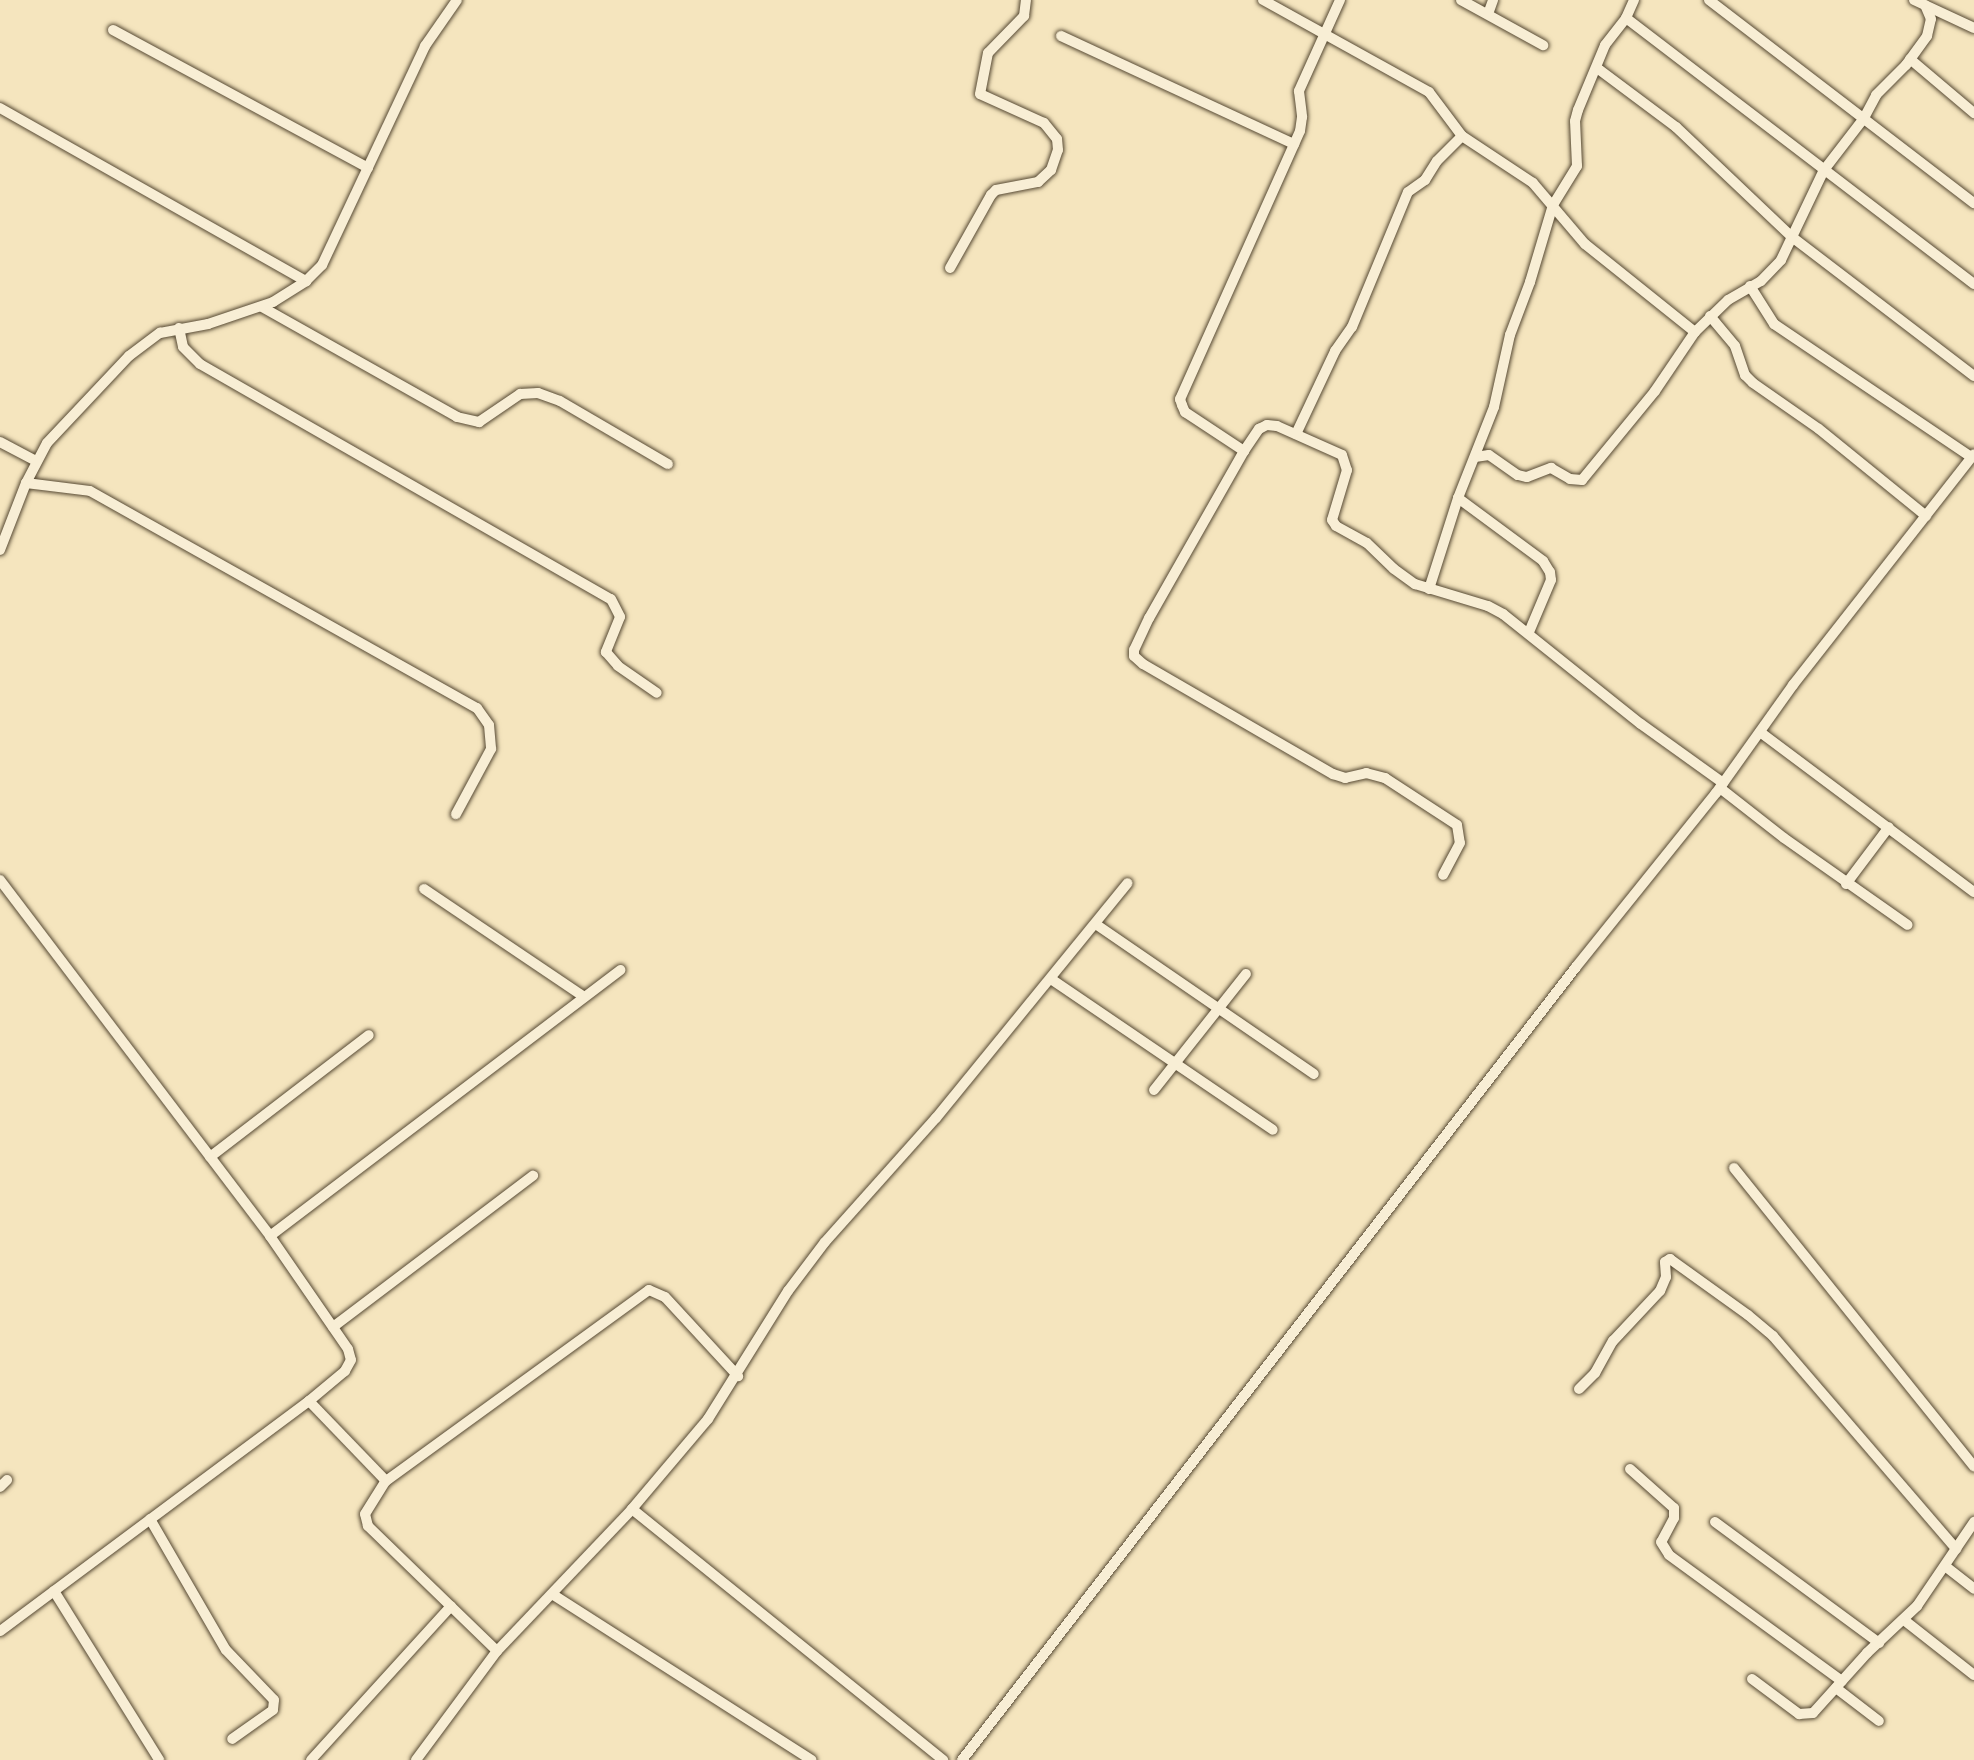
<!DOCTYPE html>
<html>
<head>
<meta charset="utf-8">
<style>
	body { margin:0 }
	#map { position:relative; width:1974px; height:1760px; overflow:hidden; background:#f5e5be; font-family:"IM FELL Double Pica",serif }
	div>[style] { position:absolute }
	.roads { filter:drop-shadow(0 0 2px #564933) drop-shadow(0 0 2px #564933) }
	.street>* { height:10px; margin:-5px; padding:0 5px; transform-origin:5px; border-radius:5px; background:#f8eed5 }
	span { translate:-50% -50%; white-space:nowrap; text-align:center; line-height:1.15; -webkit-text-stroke:6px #f8eed5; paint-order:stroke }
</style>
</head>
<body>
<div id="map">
	<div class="roads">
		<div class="street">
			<i style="left:1263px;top:0;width:190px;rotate:29deg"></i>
			<i style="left:1429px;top:92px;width:55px;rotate:53.1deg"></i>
			<i style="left:1462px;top:136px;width:85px;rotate:33.5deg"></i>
			<i style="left:1533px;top:183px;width:80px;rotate:49.6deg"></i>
			<i style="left:1585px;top:244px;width:141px;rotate:38.7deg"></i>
			<i style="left:1695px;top:332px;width:46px;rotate:-44.1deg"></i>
			<i style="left:1728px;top:300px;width:38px;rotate:-30deg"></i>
			<i style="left:1761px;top:281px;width:29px;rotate:-46deg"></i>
			<i style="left:1781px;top:260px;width:100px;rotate:-64.5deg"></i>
			<i style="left:1824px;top:170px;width:66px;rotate:-52.4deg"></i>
			<i style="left:1864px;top:118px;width:26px;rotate:-62deg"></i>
			<i style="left:1876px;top:95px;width:42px;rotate:-45deg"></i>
			<i style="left:1906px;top:65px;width:36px;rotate:-54deg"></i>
			<i style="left:1927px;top:36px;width:17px;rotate:-77deg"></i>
			<i style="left:1931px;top:19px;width:15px;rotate:-113deg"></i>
			<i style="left:1340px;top:0;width:100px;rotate:114.3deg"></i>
			<i style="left:1299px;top:91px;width:26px;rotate:83deg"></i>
			<i style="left:1302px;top:117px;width:14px;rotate:98deg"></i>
			<i style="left:1300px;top:131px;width:294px;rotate:114.1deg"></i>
			<i style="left:1180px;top:399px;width:6px;rotate:72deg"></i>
			<i style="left:1182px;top:405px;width:8px;rotate:67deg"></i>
			<i style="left:1185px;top:412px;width:71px;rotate:33.5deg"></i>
			<i style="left:1244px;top:451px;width:27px;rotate:-56deg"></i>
			<i style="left:1259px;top:429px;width:9px;rotate:-27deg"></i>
			<i style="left:1267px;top:425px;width:10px;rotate:6deg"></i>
			<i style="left:1277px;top:426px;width:71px;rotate:24deg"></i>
			<i style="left:1342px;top:455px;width:16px;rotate:72deg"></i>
			<i style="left:1347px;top:470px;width:52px;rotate:106.7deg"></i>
			<i style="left:1332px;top:520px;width:7px;rotate:56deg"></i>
			<i style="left:1336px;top:526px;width:35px;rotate:29deg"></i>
			<i style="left:1367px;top:543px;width:37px;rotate:44deg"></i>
			<i style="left:1394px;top:569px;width:26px;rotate:36deg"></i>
			<i style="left:1415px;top:584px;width:76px;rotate:16.8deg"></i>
			<i style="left:1488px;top:606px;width:17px;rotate:28deg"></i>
			<i style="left:1503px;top:614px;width:176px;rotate:38.6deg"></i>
			<i style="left:1641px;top:724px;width:101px;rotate:35.7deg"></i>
			<i style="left:1461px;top:0;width:94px;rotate:28.8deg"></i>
			<i style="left:1634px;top:0;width:20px;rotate:114deg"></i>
			<i style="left:1626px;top:18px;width:438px;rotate:37.4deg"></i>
			<i style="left:1709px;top:0;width:334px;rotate:37.5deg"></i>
			<i style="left:1914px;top:0;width:66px;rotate:25deg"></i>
			<i style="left:1488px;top:14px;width:15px;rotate:-70deg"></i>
			<i style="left:113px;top:30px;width:290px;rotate:28.4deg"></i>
			<i style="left:1061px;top:36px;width:257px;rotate:24.9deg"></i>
			<i style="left:1910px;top:59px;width:84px;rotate:40.2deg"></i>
			<i style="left:1597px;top:68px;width:99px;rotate:36.8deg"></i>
			<i style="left:1676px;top:127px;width:160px;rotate:43.5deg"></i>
			<i style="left:1792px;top:237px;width:229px;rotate:37.4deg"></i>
			<i style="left:0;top:108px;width:352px;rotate:29.5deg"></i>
			<i style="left:950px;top:268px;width:84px;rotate:-60.7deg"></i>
			<i style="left:991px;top:195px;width:7px;rotate:-45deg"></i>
			<i style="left:996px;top:190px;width:43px;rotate:-10.8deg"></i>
			<i style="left:1038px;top:182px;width:18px;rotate:-43deg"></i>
			<i style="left:1051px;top:170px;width:21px;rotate:-71deg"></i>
			<i style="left:1058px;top:150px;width:11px;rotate:-95deg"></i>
			<i style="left:1057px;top:139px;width:21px;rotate:-129deg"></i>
			<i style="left:1044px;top:123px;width:70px;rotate:-155.6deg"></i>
			<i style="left:980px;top:94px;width:42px;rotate:-79deg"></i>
			<i style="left:988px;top:53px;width:52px;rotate:-45.8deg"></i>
			<i style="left:1024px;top:16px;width:16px;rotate:-83deg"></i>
			<i style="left:1750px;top:286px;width:45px;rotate:57.7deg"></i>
			<i style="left:1774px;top:324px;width:238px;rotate:34deg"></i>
			<i style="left:262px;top:307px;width:224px;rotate:29.4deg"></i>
			<i style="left:457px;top:417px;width:23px;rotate:13deg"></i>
			<i style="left:479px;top:422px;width:50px;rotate:-34.3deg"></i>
			<i style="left:520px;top:394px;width:18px;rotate:-3deg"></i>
			<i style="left:538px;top:393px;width:23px;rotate:20deg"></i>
			<i style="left:560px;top:401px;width:125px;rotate:30.3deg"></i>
			<i style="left:1710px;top:316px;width:39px;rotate:50deg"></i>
			<i style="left:1735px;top:346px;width:31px;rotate:71deg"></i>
			<i style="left:1745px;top:375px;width:11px;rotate:45deg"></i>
			<i style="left:1753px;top:383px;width:80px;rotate:34.9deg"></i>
			<i style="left:1819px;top:429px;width:138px;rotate:39.1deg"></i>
			<i style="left:179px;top:328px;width:19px;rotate:78deg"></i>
			<i style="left:183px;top:347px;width:24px;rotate:45deg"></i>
			<i style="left:200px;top:364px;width:473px;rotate:29.8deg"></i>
			<i style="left:611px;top:599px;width:20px;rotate:63deg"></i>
			<i style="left:620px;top:617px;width:38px;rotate:112deg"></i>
			<i style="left:606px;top:652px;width:18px;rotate:49deg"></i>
			<i style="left:618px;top:666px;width:47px;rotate:34.7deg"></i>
			<i style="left:1296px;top:434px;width:92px;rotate:-64.8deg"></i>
			<i style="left:1335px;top:351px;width:29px;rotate:-55deg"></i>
			<i style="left:1352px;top:327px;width:146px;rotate:-67.5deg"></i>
			<i style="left:1408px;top:192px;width:21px;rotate:-35deg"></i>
			<i style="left:1425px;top:180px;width:22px;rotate:-58deg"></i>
			<i style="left:1437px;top:161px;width:35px;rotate:-45deg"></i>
			<i style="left:0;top:442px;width:41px;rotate:27.8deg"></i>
			<i style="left:1244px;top:451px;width:192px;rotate:119.6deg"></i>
			<i style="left:1149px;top:618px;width:35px;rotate:115deg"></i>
			<i style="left:1134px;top:650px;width:6px;rotate:90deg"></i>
			<i style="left:1134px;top:656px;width:12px;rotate:42deg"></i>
			<i style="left:1143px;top:664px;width:220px;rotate:30.1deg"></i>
			<i style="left:1333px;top:774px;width:13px;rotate:18deg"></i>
			<i style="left:1345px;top:778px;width:22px;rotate:-13deg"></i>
			<i style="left:1366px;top:773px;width:20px;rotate:15deg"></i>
			<i style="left:1385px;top:778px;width:86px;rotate:33.1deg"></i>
			<i style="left:1457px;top:825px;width:18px;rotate:81deg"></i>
			<i style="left:1460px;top:843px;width:36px;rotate:118deg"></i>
			<i style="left:1475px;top:457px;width:14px;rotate:-8deg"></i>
			<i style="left:1489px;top:455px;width:35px;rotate:35deg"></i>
			<i style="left:1518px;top:475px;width:9px;rotate:13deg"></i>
			<i style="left:1527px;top:477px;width:26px;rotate:-21deg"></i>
			<i style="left:1551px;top:468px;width:22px;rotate:30deg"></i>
			<i style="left:1570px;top:479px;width:12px;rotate:5deg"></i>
			<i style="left:1582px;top:480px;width:115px;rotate:-50.6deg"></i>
			<i style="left:1655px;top:391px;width:71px;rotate:-55.9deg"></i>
			<i style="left:26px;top:483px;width:64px;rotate:7.1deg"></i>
			<i style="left:90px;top:491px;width:444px;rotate:29.3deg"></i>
			<i style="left:477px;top:708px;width:21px;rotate:55deg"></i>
			<i style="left:489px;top:725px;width:24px;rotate:85deg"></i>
			<i style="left:491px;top:749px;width:74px;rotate:118.3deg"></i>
			<i style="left:1458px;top:498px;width:106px;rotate:36.5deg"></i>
			<i style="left:1543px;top:561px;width:13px;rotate:58deg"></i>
			<i style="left:1550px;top:572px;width:8px;rotate:83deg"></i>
			<i style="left:1551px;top:580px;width:56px;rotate:112.9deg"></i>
			<i style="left:0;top:550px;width:72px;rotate:-68.8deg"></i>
			<i style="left:26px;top:483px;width:45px;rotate:-62.3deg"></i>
			<i style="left:47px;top:443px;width:120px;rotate:-46.7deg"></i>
			<i style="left:129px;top:356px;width:39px;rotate:-37deg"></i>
			<i style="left:160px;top:333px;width:49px;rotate:-10.6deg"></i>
			<i style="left:208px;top:324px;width:69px;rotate:-18.7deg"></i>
			<i style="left:273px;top:302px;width:39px;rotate:-32deg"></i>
			<i style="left:306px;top:281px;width:23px;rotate:-45deg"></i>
			<i style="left:322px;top:265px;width:242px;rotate:-64.8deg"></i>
			<i style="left:425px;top:46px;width:56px;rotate:-55.2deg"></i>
			<i style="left:1429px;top:589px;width:96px;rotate:-72.3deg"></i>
			<i style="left:1458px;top:498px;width:98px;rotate:-68.4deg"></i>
			<i style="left:1494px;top:407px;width:74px;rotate:-77.5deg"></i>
			<i style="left:1510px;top:335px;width:57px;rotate:-69.3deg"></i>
			<i style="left:1530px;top:282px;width:80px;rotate:-73.4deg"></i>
			<i style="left:1553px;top:205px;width:46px;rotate:-58.4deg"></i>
			<i style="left:1577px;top:166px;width:45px;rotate:-92.5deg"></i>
			<i style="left:1575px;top:121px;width:11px;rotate:-75deg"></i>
			<i style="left:1578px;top:110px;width:70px;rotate:-67.4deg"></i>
			<i style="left:1605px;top:45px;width:34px;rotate:-52deg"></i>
			<i style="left:1760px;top:732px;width:267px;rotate:36.8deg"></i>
			<i style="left:1720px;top:788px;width:81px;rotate:38deg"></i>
			<i style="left:1784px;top:838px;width:151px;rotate:35.1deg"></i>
			<i style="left:0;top:880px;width:447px;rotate:52.8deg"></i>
			<i style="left:270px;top:1236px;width:137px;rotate:55.4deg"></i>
			<i style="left:348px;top:1349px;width:11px;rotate:75deg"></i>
			<i style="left:351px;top:1360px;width:13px;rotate:119deg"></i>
			<i style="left:345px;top:1371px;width:47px;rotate:140.2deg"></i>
			<i style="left:309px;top:1401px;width:385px;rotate:143.3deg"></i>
			<i style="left:1846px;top:884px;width:71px;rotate:-53deg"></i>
			<i style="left:424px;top:889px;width:193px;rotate:34deg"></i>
			<i style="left:1097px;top:925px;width:263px;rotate:34.5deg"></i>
			<i style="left:1051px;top:979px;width:268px;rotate:34.2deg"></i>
			<i style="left:1154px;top:1090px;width:148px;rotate:-51.6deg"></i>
			<i style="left:210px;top:1157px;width:200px;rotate:-37.5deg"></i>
			<i style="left:1734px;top:1168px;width:383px;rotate:51.2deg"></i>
			<i style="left:270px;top:1236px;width:440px;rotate:-37.2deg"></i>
			<i style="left:333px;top:1327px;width:251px;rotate:-37.1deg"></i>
			<i style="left:1579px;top:1389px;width:23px;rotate:-45deg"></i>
			<i style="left:1595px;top:1373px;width:37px;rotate:-61deg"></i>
			<i style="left:1613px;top:1341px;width:69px;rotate:-46.8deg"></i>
			<i style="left:1660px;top:1291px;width:15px;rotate:-67deg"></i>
			<i style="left:1666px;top:1277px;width:15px;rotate:-94deg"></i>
			<i style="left:1665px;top:1262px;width:6px;rotate:-31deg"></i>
			<i style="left:1670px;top:1259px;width:96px;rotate:35.7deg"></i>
			<i style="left:1748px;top:1315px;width:33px;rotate:40deg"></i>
			<i style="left:1773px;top:1336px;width:281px;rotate:49.3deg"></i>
			<i style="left:309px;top:1401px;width:111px;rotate:46.1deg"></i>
			<i style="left:1630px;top:1469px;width:59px;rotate:41.6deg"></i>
			<i style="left:1674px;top:1508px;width:10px;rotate:90deg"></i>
			<i style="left:1674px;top:1518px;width:27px;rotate:118deg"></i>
			<i style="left:1661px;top:1542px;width:15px;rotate:58deg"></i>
			<i style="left:1669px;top:1555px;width:214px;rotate:36.1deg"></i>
			<i style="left:0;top:1487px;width:10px;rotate:-45deg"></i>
			<i style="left:632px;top:1509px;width:400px;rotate:38.9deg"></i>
			<i style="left:150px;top:1519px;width:151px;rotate:59.9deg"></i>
			<i style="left:226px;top:1650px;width:69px;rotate:46.2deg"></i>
			<i style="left:274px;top:1700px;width:10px;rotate:96deg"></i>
			<i style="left:273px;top:1710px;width:50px;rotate:144.7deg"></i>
			<i style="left:1715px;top:1522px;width:204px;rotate:36.4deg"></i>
			<i style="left:1945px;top:1566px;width:37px;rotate:38deg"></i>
			<i style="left:54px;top:1591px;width:199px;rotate:58.1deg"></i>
			<i style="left:552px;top:1594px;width:308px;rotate:32.6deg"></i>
			<i style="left:1904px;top:1620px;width:89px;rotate:38.2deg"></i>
			<i style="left:497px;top:1651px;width:180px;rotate:-135.9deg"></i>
			<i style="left:368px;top:1526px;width:12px;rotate:-104deg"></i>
			<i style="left:365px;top:1514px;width:39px;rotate:-58deg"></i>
			<i style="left:386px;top:1481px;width:325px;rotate:-36deg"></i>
			<i style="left:649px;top:1290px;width:17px;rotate:24deg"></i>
			<i style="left:665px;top:1297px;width:108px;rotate:47.3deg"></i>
			<i style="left:1752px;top:1679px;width:59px;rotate:36.7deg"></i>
			<i style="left:1799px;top:1714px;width:14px;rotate:-4deg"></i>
			<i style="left:1813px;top:1713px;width:81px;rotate:-48deg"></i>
			<i style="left:1867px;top:1653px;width:69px;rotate:-43.2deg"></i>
			<i style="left:1917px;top:1606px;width:102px;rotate:-55.8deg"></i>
			<i style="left:1836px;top:1688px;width:54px;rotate:37.5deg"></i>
			<i style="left:311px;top:1760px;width:208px;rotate:-47.7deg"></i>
			<i style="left:416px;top:1760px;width:136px;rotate:-53.4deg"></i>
			<i style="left:497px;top:1651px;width:196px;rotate:-46.4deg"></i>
			<i style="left:632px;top:1509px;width:118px;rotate:-49.8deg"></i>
			<i style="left:708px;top:1419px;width:151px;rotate:-58deg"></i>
			<i style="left:788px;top:1291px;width:61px;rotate:-52.9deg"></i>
			<i style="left:825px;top:1242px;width:166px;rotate:-48.2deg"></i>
			<i style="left:936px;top:1118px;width:303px;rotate:-50.8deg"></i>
			<i style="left:962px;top:1760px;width:1003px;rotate:-52.25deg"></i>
			<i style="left:1576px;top:967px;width:223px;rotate:-51.2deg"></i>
			<i style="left:1716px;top:793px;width:133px;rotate:-54.5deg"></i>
			<i style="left:1793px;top:685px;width:293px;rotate:-51.9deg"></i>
		</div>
	</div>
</div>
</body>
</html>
